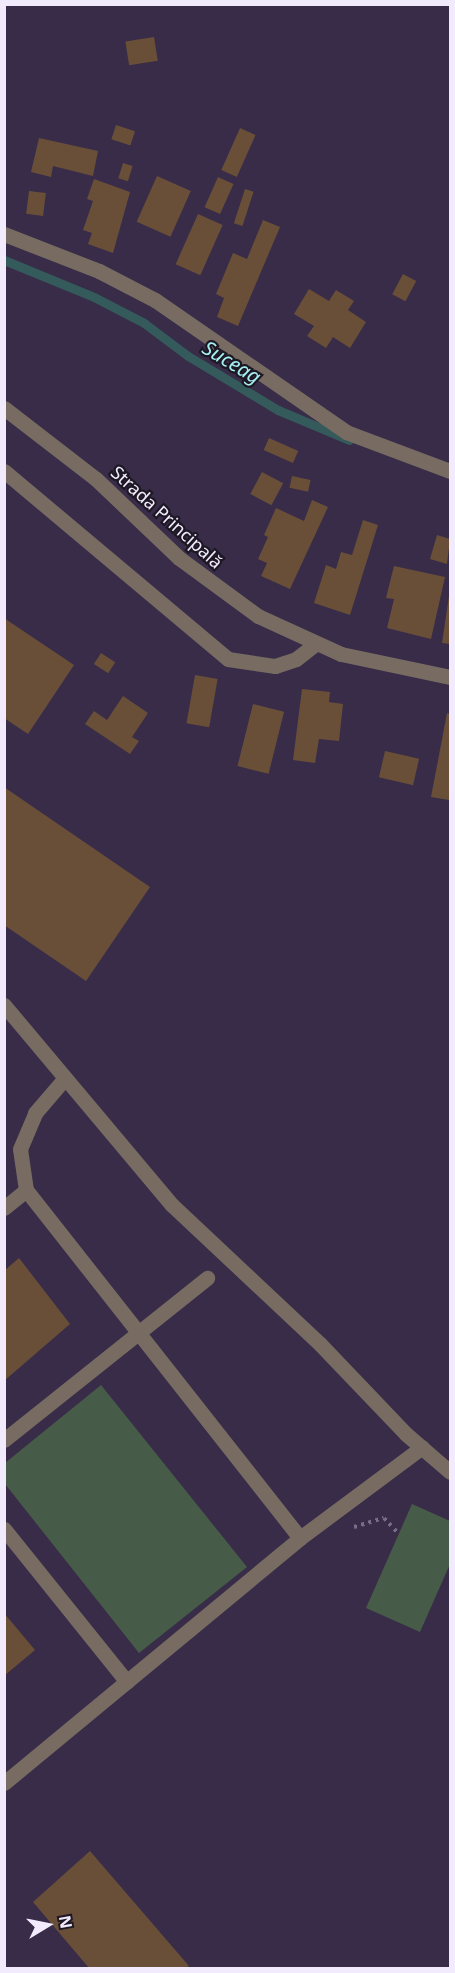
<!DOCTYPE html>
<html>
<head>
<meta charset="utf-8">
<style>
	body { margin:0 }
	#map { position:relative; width:455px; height:1973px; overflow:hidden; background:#382c48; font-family:"Noto Sans",sans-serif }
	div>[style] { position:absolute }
	.green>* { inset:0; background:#475c48 }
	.stream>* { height:9px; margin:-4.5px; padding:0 4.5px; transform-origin:4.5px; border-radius:4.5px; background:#345a5b }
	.building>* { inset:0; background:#694f38; transform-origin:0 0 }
	.path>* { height:4px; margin-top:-2px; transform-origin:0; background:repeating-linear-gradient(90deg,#786e87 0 3px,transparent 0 7.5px) }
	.service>* { height:15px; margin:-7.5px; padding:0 7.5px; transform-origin:7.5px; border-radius:7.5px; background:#786c62 }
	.minor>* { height:15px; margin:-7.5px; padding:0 7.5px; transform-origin:7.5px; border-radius:7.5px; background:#786c62 }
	span { translate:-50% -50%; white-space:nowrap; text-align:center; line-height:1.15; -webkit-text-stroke:4.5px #1d1824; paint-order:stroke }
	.street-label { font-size:18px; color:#f2ebfd }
	.water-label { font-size:20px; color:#a6f0f4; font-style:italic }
	.frame { position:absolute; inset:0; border:6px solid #f2ebfd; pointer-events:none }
	.north { position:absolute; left:18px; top:1895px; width:60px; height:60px; -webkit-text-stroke:4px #1d1824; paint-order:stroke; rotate:80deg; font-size:16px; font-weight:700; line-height:24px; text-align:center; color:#f2ebfd }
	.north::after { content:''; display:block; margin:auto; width:21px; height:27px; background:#f2ebfd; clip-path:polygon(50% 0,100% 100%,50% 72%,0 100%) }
</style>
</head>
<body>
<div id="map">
	<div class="green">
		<i style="clip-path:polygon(101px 1385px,247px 1567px,139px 1653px,5px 1484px,5px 1463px)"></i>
		<i style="clip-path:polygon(412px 1504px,450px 1521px,450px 1564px,420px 1632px,366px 1608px)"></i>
	</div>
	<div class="stream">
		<i style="left:4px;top:260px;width:97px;rotate:22.3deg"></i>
		<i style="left:94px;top:297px;width:56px;rotate:27.5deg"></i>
		<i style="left:144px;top:323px;width:55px;rotate:36.9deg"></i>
		<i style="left:188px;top:356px;width:105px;rotate:31deg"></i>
		<i style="left:278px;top:410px;width:77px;rotate:22.9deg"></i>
	</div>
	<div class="building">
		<i style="left:154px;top:37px;width:24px;height:29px;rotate:81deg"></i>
		<i style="left:116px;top:125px;width:20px;height:15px;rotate:18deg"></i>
		<i style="left:240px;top:128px;width:17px;height:46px;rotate:24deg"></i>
		<i style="clip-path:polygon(39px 138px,98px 151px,93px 176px,53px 166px,51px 177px,31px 172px)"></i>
		<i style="left:123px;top:163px;width:10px;height:16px;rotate:17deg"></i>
		<i style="left:157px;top:176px;width:37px;height:50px;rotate:24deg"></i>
		<i style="left:218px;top:177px;width:17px;height:33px;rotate:24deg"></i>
		<i style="clip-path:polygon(94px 179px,130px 192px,113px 253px,88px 244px,92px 233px,83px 230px,93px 201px,87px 199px)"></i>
		<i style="left:245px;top:189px;width:9px;height:36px;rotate:18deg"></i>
		<i style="left:29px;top:191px;width:17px;height:23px;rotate:7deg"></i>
		<i style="left:198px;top:214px;width:27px;height:55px;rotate:24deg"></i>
		<i style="clip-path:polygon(263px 220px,280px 227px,238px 326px,217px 317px,224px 298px,216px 294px,233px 253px,247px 259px)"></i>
		<i style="left:403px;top:274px;width:15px;height:23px;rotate:28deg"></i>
		<i style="clip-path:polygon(309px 289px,329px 301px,336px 290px,354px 301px,348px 310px,366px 322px,350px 348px,333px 337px,326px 348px,307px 336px,314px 326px,294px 314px)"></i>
		<i style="left:269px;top:438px;width:32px;height:13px;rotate:24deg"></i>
		<i style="left:262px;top:472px;width:24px;height:25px;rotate:28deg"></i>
		<i style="left:292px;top:476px;width:19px;height:12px;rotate:12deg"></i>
		<i style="clip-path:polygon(312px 500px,328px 507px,290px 589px,261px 576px,267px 563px,258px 559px,268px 537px,264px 535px,276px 508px,304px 521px)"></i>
		<i style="clip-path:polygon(363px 520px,378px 525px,350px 615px,314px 603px,326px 565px,336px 569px,341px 552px,352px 555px)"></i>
		<i style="clip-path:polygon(437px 535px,450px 539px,447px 564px,430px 559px)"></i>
		<i style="clip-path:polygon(394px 566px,445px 577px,431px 639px,387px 628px,394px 599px,386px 598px)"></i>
		<i style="clip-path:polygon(449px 596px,450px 596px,450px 644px,442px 643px)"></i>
		<i style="clip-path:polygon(4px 618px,74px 665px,28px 734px,4px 718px)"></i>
		<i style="left:101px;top:653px;width:17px;height:13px;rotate:33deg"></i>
		<i style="left:195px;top:675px;width:23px;height:49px;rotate:10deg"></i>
		<i style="clip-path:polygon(302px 689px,330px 692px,329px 702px,343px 704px,339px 741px,319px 739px,315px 763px,293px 760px)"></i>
		<i style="clip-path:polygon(123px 696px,148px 713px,132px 737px,139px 741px,130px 754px,85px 724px,94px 711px,107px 720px)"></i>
		<i style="left:253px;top:704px;width:32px;height:64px;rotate:14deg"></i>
		<i style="clip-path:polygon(447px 713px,450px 714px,449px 800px,431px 797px)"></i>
		<i style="left:385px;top:751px;width:35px;height:27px;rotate:13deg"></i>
		<i style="clip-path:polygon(4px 787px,150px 887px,86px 981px,4px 925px)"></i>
		<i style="clip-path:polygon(19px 1258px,70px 1324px,4px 1381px,4px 1271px)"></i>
		<i style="clip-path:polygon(4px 1613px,35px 1650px,4px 1676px)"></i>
		<i style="clip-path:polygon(90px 1851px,189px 1966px,185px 1968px,89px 1968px,33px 1902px)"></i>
	</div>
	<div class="path">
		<i style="left:354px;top:1527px;width:31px;rotate:-17deg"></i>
		<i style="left:384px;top:1518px;width:22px;rotate:47deg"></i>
	</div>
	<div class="service">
		<i style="left:4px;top:471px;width:292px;rotate:40deg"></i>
		<i style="left:228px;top:659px;width:48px;rotate:8.5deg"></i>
		<i style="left:275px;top:666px;width:22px;rotate:-18deg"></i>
		<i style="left:296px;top:659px;width:23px;rotate:-38deg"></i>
		<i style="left:4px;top:1208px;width:28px;rotate:-39deg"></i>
		<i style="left:4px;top:1440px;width:260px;rotate:-38.6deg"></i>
		<i style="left:4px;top:1529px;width:196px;rotate:51.2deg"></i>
		<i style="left:300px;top:1538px;width:152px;rotate:-36.7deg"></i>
		<i style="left:4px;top:1783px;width:384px;rotate:-39.6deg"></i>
		<i style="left:300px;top:1538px;width:443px;rotate:-128.2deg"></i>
		<i style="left:26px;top:1190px;width:41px;rotate:-98.3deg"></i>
		<i style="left:20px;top:1149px;width:39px;rotate:-67deg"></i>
		<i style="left:35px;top:1113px;width:46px;rotate:-49.4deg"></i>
	</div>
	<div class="minor">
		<i style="left:4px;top:234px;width:102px;rotate:21.3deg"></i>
		<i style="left:99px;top:271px;width:63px;rotate:27.4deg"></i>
		<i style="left:155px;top:300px;width:232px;rotate:34.6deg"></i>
		<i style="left:346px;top:432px;width:111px;rotate:20.6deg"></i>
		<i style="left:4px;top:408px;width:116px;rotate:37.7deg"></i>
		<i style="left:96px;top:479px;width:115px;rotate:43.6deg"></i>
		<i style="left:179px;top:558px;width:98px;rotate:36.3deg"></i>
		<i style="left:258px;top:616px;width:91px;rotate:24.6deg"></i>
		<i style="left:341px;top:654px;width:111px;rotate:11.9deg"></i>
		<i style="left:4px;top:1005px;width:261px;rotate:50deg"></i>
		<i style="left:172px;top:1205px;width:203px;rotate:43.2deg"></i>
		<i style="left:320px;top:1344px;width:124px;rotate:46.3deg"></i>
		<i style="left:406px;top:1434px;width:58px;rotate:40.8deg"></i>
	</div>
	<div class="street-label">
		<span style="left:167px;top:517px;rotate:42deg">Strada Principală</span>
	</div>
	<div class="water-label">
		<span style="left:232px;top:362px;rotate:31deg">Suceag</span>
	</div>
	<div class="frame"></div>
	<div class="north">N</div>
</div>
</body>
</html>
